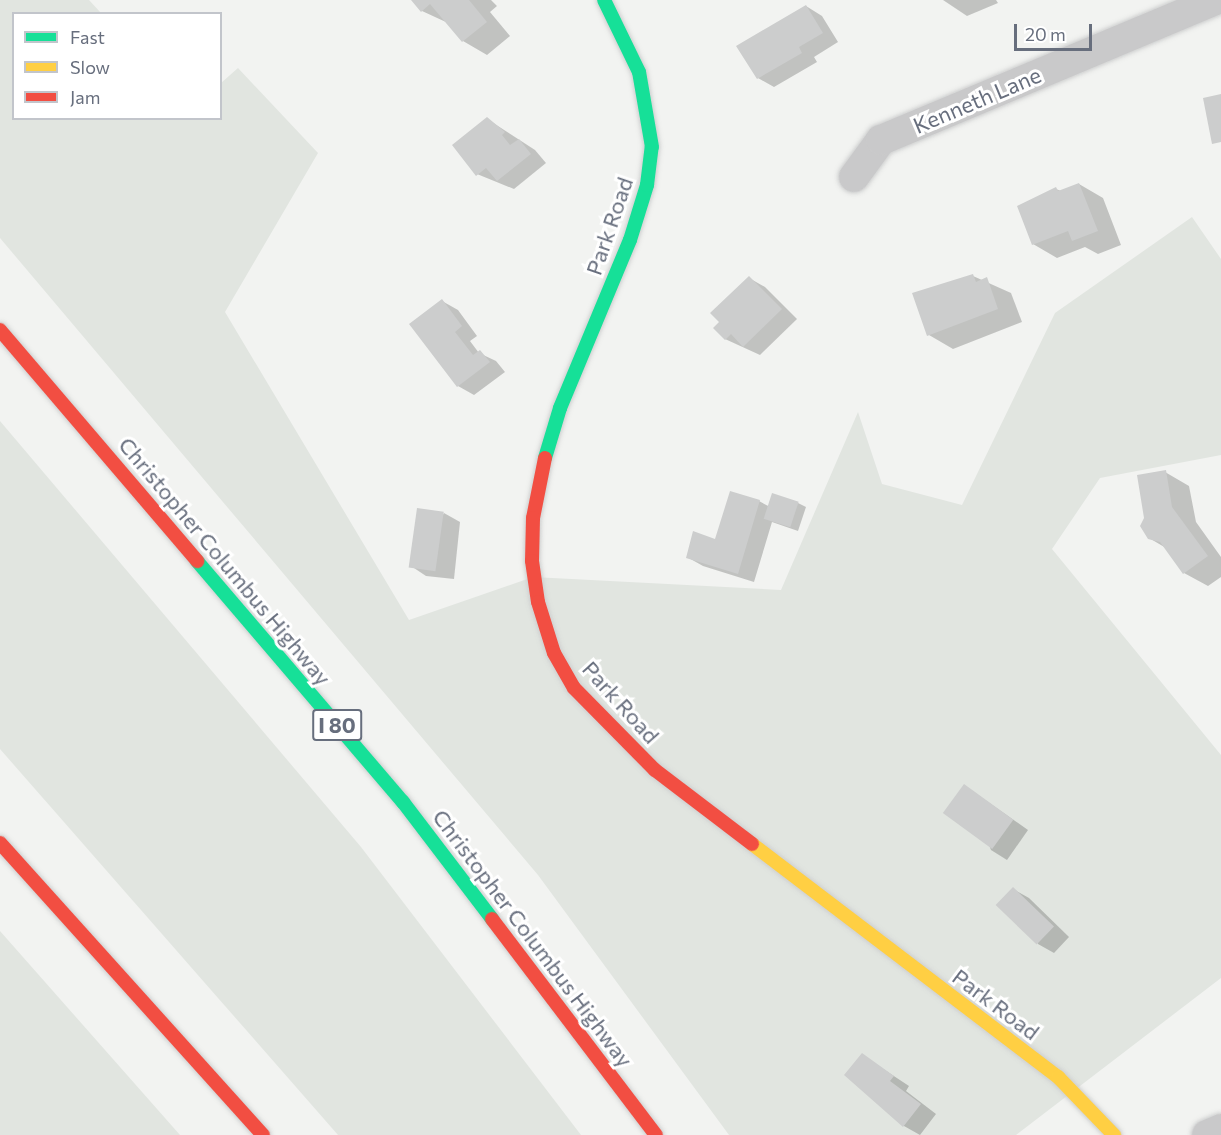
<!DOCTYPE html>
<html>
<head>
<meta charset="utf-8">
<style>
	body { margin:0 }
	#map { position:relative; width:1221px; height:1135px; overflow:hidden; background:#f2f3f1; font-family:Commissioner,sans-serif }
	div>[style] { position:absolute }
	.green>* { inset:0; background:#e1e5e0 }
	.shadow>* { inset:0; background:#0003 }
	.building>* { inset:0; background:#cccdcd; transform-origin:0 0 }
	.roads { filter:drop-shadow(0 0 2px #cecfcf) drop-shadow(0 0 2px #cecfcf) }
	.street>* { height:30px; margin:-15px; padding:0 15px; transform-origin:15px; border-radius:15px; background:#c9c9ca }
	.fast>* { height:14px; margin:-7px; padding:0 7px; transform-origin:7px; border-radius:7px; background:#16e098 }
	.slow>* { height:14px; margin:-7px; padding:0 7px; transform-origin:7px; border-radius:7px; background:#ffcf43 }
	.jam>* { height:14px; margin:-7px; padding:0 7px; transform-origin:7px; border-radius:7px; background:#f24e42 }
	span { translate:-50% -50%; white-space:nowrap; text-align:center; line-height:1.15; -webkit-text-stroke:6px #fff; paint-order:stroke }
	.shield-label span { padding:2px 4px; background:#fff; border:2px solid; border-radius:4px; -webkit-text-stroke-width:0 }
	.shield-label { font-size:21px; color:#676e7d; font-weight:700 }
	.street-label { font-size:22px; color:#676e7d }
	.legend { position:absolute; left:12px; top:12px; width:210px; height:108px; box-sizing:border-box; background:#fff; border:2px solid #c2c5cb; margin:0; padding:8px 10px; list-style:none; font-size:18px; color:#676e7d }
	.legend li { display:flex; align-items:center; gap:12px; height:30px }
	.legend b { width:30px; border:2px solid #c2c5cb }
	.scale { position:absolute; left:1014px; top:24px; width:78px; height:27px; box-sizing:border-box; border:3px solid #676e7d; border-top:0; padding-left:8px; font-size:18px; line-height:21px; white-space:nowrap; color:#676e7d; -webkit-text-stroke:4px #fff; paint-order:stroke }
</style>
</head>
<body>
<div id="map">
	<div class="green">
		<i style="clip-path:polygon(0 0,89px 0,101px 13px,14px 14px,14px 118px,220px 118px,221px 83px,238px 68px,318px 153px,225px 312px,409px 620px,533px 577px,781px 590px,858px 412px,882px 484px,962px 505px,1055px 313px,1192px 217px,1221px 259px,1221px 455px,1100px 478px,1052px 549px,1221px 755px,1221px 978px,1016px 1135px,729px 1135px,538px 875px,0 238px)"></i>
		<i style="clip-path:polygon(0 421px,361px 847px,581px 1135px,338px 1135px,0 749px)"></i>
		<i style="clip-path:polygon(0 931px,180px 1135px,0 1135px)"></i>
	</div>
	<div class="shadow">
		<i style="clip-path:polygon(414px 0,491px 0,497px 6px,490px 12px,510px 36px,487px 55px,463px 41px,448px 23px,422px 11px)"></i>
		<i style="clip-path:polygon(943px 0,996px 0,998px 3px,967px 16px)"></i>
		<i style="clip-path:polygon(806px 6px,822px 16px,838px 42px,814px 57px,817px 62px,774px 87px,758px 78px)"></i>
		<i style="clip-path:polygon(487px 119px,535px 150px,546px 163px,514px 189px,477px 174px)"></i>
		<i style="clip-path:polygon(1079px 184px,1103px 198px,1121px 245px,1098px 254px,1085px 247px,1057px 258px,1033px 244px,1056px 189px,1061px 191px)"></i>
		<i style="clip-path:polygon(973px 276px,1011px 293px,1022px 322px,953px 349px,929px 335px)"></i>
		<i style="clip-path:polygon(749px 278px,765px 287px,797px 319px,760px 355px,725px 339px)"></i>
		<i style="clip-path:polygon(442px 301px,458px 310px,477px 336px,470px 341px,479px 353px,496px 361px,505px 372px,474px 395px,458px 386px)"></i>
		<i style="clip-path:polygon(1165px 472px,1189px 486px,1196px 522px,1221px 557px,1221px 577px,1208px 586px,1184px 573px,1166px 548px,1149px 538px)"></i>
		<i style="clip-path:polygon(759px 501px,770px 507px,798px 503px,806px 507px,798px 531px,772px 522px,754px 582px,703px 566px,687px 557px,716px 540px)"></i>
		<i style="clip-path:polygon(444px 513px,460px 522px,454px 579px,426px 576px,411px 566px)"></i>
		<i style="clip-path:polygon(965px 786px,1028px 830px,1007px 860px,991px 850px)"></i>
		<i style="clip-path:polygon(1013px 889px,1029px 898px,1069px 937px,1054px 953px,1038px 944px)"></i>
		<i style="clip-path:polygon(862px 1055px,909px 1086px,906px 1091px,936px 1114px,920px 1135px,904px 1126px)"></i>
	</div>
	<div class="building">
		<i style="clip-path:polygon(411px 0,469px 0,487px 22px,462px 42px,430px 4px,421px 12px)"></i>
		<i style="clip-path:polygon(806px 5px,823px 33px,799px 47px,802px 53px,757px 79px,736px 46px)"></i>
		<i style="clip-path:polygon(1221px 94px,1221px 142px,1212px 144px,1203px 98px)"></i>
		<i style="clip-path:polygon(487px 117px,505px 132px,502px 135px,510px 145px,519px 139px,531px 154px,497px 181px,486px 168px,476px 176px,452px 145px)"></i>
		<i style="clip-path:polygon(1079px 183px,1098px 231px,1072px 241px,1068px 231px,1032px 245px,1017px 206px,1056px 187px,1058px 191px)"></i>
		<i style="clip-path:polygon(973px 274px,976px 282px,987px 277px,998px 309px,927px 336px,912px 293px)"></i>
		<i style="clip-path:polygon(749px 276px,782px 309px,743px 347px,731px 334px,725px 340px,713px 328px,719px 322px,710px 313px)"></i>
		<i style="clip-path:polygon(442px 299px,462px 326px,455px 332px,473px 355px,480px 350px,490px 362px,457px 387px,409px 324px)"></i>
		<i style="clip-path:polygon(1166px 470px,1172px 507px,1208px 556px,1183px 574px,1160px 542px,1148px 539px,1140px 526px,1144px 518px,1137px 475px)"></i>
		<i style="clip-path:polygon(730px 491px,760px 500px,738px 574px,686px 558px,693px 531px,715px 539px)"></i>
		<i style="left:772px;top:493px;width:28px;height:27px;rotate:18deg"></i>
		<i style="left:417px;top:508px;width:27px;height:60px;rotate:8deg"></i>
		<i style="left:964px;top:784px;width:61px;height:36px;rotate:36deg"></i>
		<i style="left:1013px;top:887px;width:57px;height:25px;rotate:44deg"></i>
		<i style="clip-path:polygon(862px 1053px,894px 1076px,890px 1081px,921px 1104px,903px 1127px,844px 1075px)"></i>
	</div>
	<div class="roads">
		<div class="street">
			<i style="left:854px;top:177px;width:46px;rotate:-53.9deg"></i>
			<i style="left:881px;top:140px;width:362px;rotate:-22.7deg"></i>
			<i style="left:1207px;top:1135px;width:15px;rotate:-23deg"></i>
		</div>
		<div class="fast">
			<i style="left:545px;top:458px;width:52px;rotate:-73.3deg"></i>
			<i style="left:560px;top:408px;width:182px;rotate:-67.4deg"></i>
			<i style="left:630px;top:240px;width:58px;rotate:-72.8deg"></i>
			<i style="left:647px;top:185px;width:38px;rotate:-83deg"></i>
			<i style="left:652px;top:147px;width:76px;rotate:-99.8deg"></i>
			<i style="left:639px;top:72px;width:80px;rotate:-115.9deg"></i>
			<i style="left:197px;top:561px;width:317px;rotate:49.5deg"></i>
			<i style="left:403px;top:802px;width:147px;rotate:52.7deg"></i>
		</div>
		<div class="slow">
			<i style="left:752px;top:844px;width:385px;rotate:37.3deg"></i>
			<i style="left:1058px;top:1077px;width:81px;rotate:46deg"></i>
		</div>
		<div class="jam">
			<i style="left:0;top:330px;width:304px;rotate:49.5deg"></i>
			<i style="left:545px;top:458px;width:61px;rotate:101.3deg"></i>
			<i style="left:533px;top:518px;width:43px;rotate:91.3deg"></i>
			<i style="left:532px;top:561px;width:41px;rotate:81.7deg"></i>
			<i style="left:538px;top:602px;width:53px;rotate:72.6deg"></i>
			<i style="left:554px;top:653px;width:40px;rotate:60.3deg"></i>
			<i style="left:574px;top:688px;width:115px;rotate:45.4deg"></i>
			<i style="left:655px;top:770px;width:122px;rotate:37.3deg"></i>
			<i style="left:0;top:843px;width:393px;rotate:48deg"></i>
			<i style="left:492px;top:919px;width:271px;rotate:52.8deg"></i>
		</div>
	</div>
	<div class="shield-label">
		<span style="left:337px;top:725px">I 80</span>
	</div>
	<div class="street-label">
		<span style="left:977px;top:100px;rotate:-23deg">Kenneth Lane</span>
		<span style="left:609px;top:226px;rotate:-71deg">Park Road</span>
		<span style="left:225px;top:561px;rotate:50deg">Christopher Columbus Highway</span>
		<span style="left:621px;top:702px;rotate:48deg">Park Road</span>
		<span style="left:533px;top:938px;rotate:53deg">Christopher Columbus Highway</span>
		<span style="left:996px;top:1004px;rotate:37deg">Park Road</span>
	</div>
	<ul class="legend">
	<li><b style="height:8px;background:#16e098"></b>Fast</li>
	<li><b style="height:8px;background:#ffcf43"></b>Slow</li>
	<li><b style="height:8px;background:#f24e42"></b>Jam</li>
	</ul>
	<div class="scale">20 m</div>
</div>
</body>
</html>
